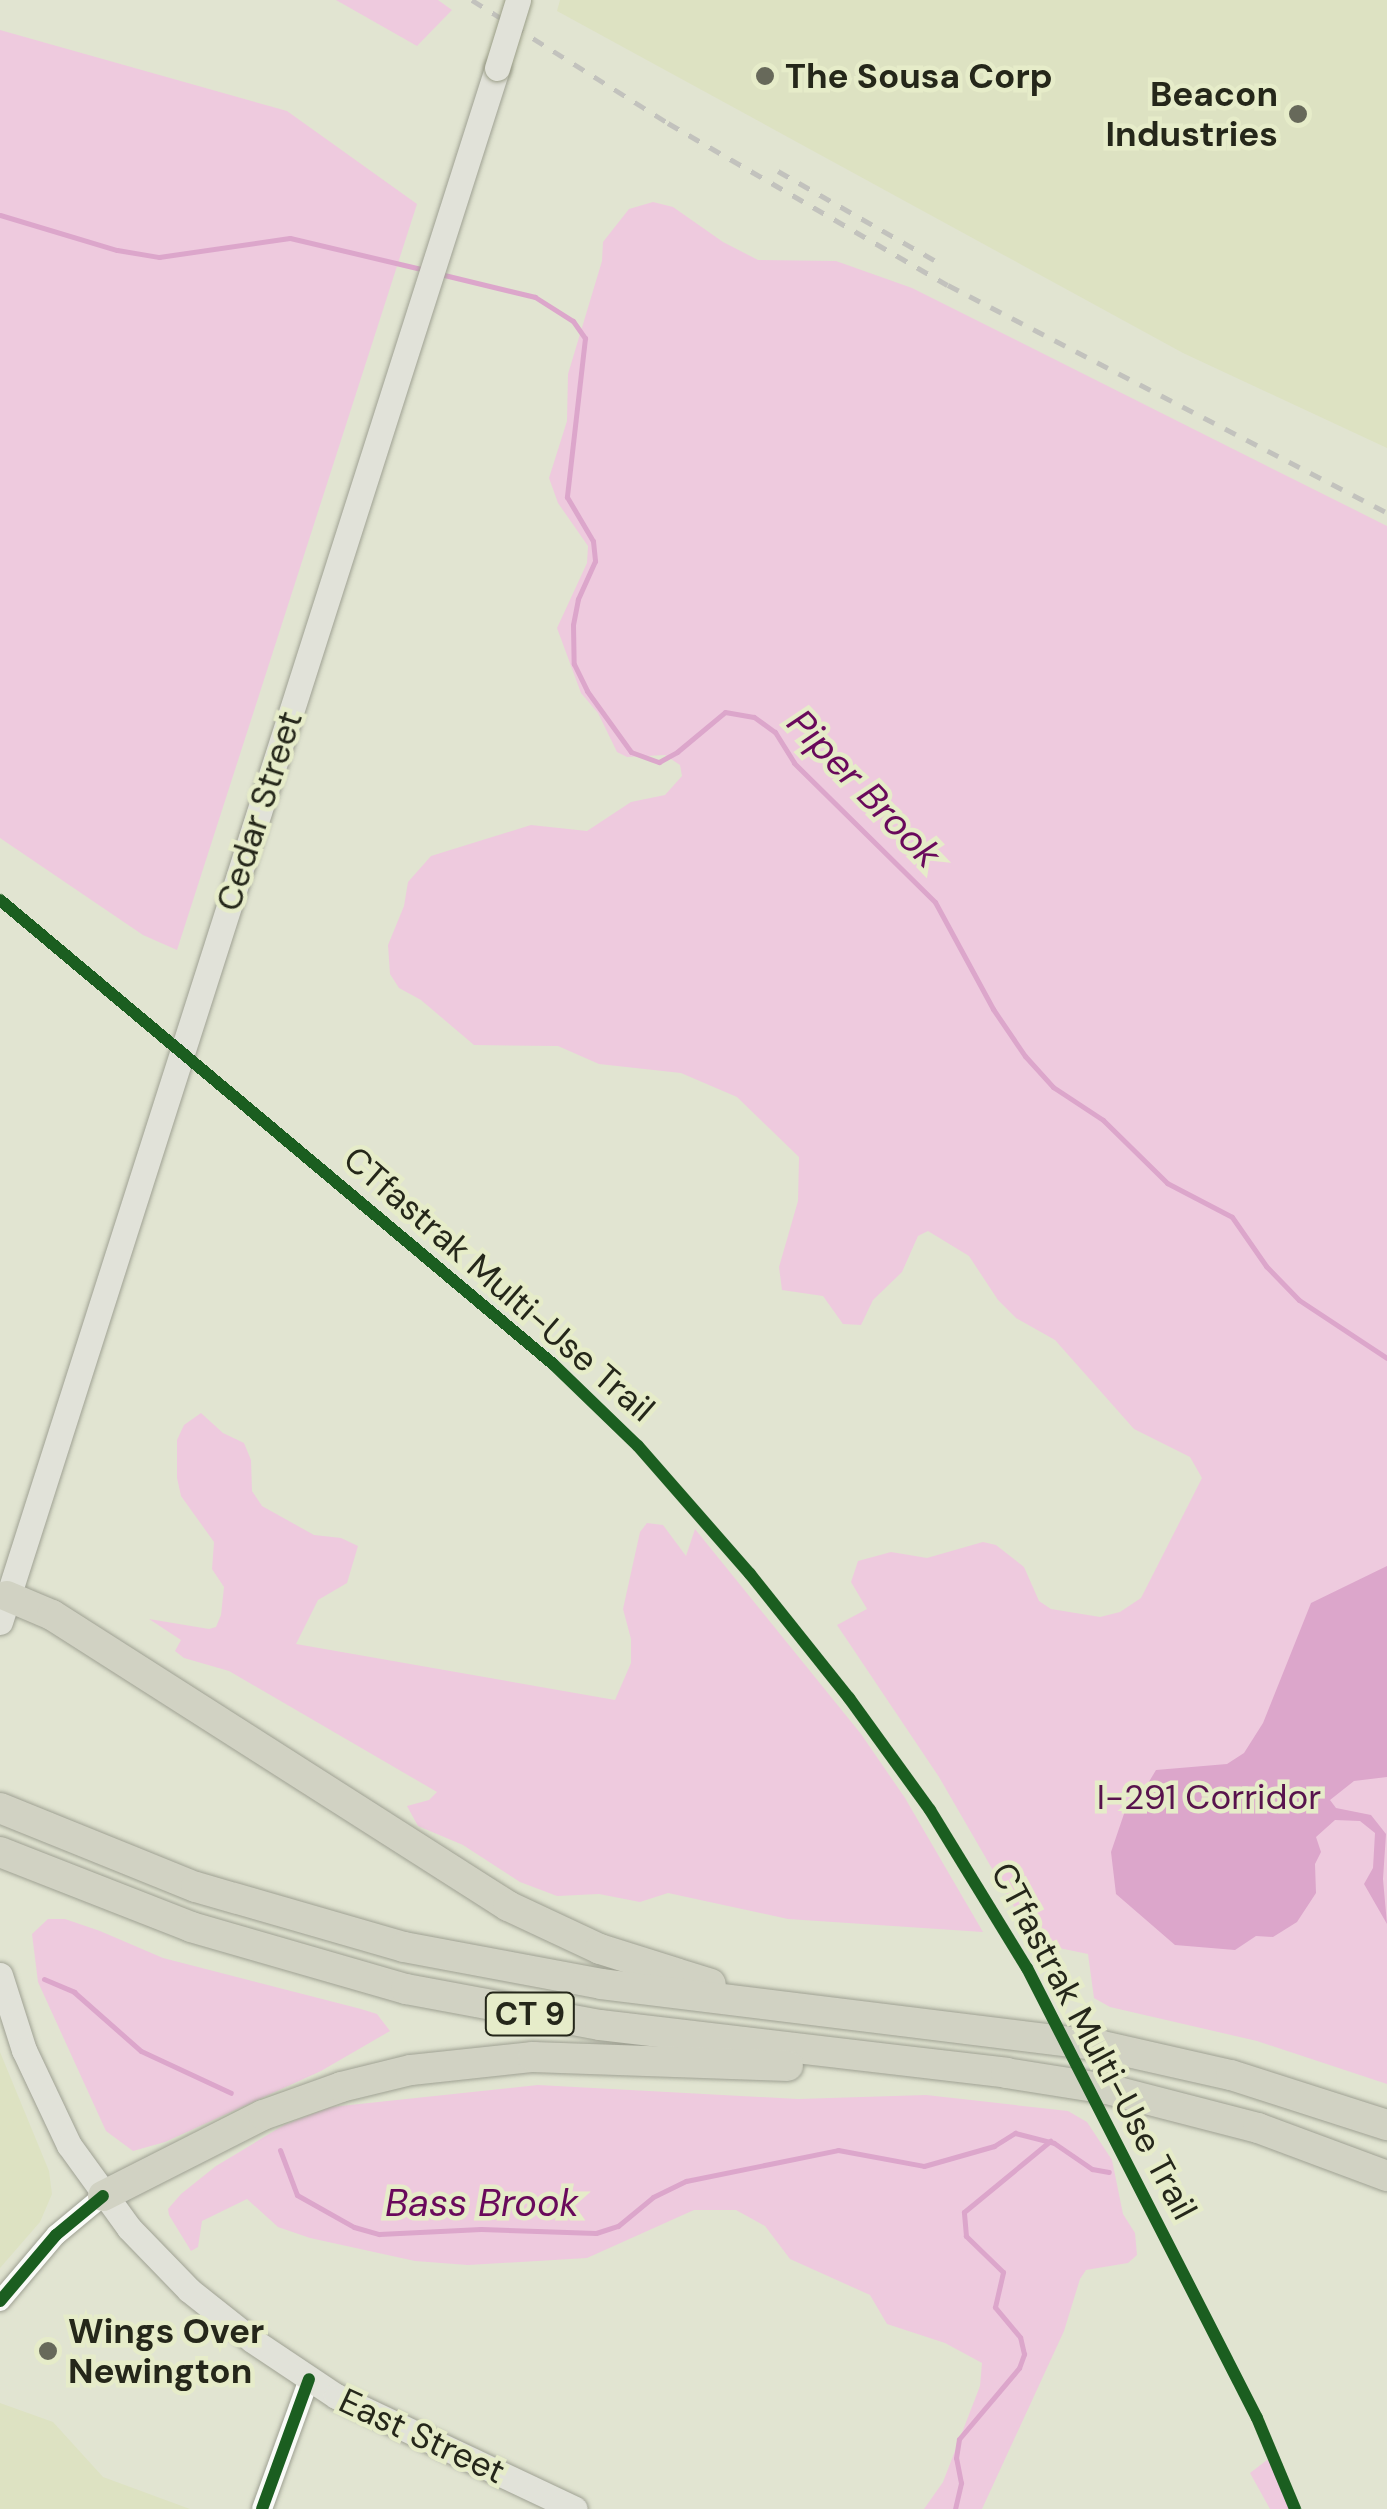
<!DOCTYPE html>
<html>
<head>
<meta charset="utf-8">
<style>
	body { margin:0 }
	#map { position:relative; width:1387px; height:2509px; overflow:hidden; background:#e1e4d1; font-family:"DM Sans",sans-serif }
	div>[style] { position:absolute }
	.built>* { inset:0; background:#dde2c2 }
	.green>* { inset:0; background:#eecade }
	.water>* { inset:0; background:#dca6cb }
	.stream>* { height:5px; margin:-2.5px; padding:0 2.5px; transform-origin:2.5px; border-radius:2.5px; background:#dca6cb }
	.roads { filter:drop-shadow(0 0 2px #9fa193) drop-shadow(0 0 2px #9fa193) }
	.minor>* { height:20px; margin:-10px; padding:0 10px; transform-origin:10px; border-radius:10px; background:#fafbf8 }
	.major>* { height:25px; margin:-12.5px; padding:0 12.5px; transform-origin:12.5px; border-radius:12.5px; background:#e1e2d9 }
	.highway>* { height:30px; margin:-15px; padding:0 15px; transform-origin:15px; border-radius:15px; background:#d1d2c3 }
	.rail>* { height:5px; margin-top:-2.5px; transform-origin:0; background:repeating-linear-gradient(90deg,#c2c2bd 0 12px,transparent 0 24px) }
	.bridges { filter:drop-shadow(0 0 2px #9b9e88) drop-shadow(0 0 2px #9b9e88) }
	.major-bridge>* { height:25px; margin:-12.5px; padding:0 12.5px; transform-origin:12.5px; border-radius:12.5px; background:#e1e2d9 }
	.cycleway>* { height:12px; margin:-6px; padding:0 6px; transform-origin:6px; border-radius:6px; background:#1b5e20 }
	.dots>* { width:28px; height:28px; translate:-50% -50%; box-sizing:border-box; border:5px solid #e6ecc9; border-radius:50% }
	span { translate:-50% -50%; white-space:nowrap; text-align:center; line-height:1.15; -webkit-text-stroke:9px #e6ecc9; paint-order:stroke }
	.shield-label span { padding:2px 8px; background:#e6ecc9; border:2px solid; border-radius:8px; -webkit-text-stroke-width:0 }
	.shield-label { font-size:32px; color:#25271a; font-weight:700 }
	.poi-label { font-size:35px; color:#25271a; font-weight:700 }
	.left { translate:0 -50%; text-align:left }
	.right { translate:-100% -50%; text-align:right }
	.street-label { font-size:35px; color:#25271a }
	.park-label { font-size:35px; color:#58134d }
	.water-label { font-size:38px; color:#69095b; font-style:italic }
</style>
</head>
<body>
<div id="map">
	<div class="built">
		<i style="clip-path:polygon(560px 0,1387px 0,1387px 448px,1183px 353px,557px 11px)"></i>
		<i style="clip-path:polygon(0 2052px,49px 2171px,52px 2194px,40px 2222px,0 2268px)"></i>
		<i style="clip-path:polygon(0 2403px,53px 2422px,103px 2477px,190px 2509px,0 2509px)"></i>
	</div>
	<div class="green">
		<i style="clip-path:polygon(336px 0,438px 0,452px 10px,417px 46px)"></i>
		<i style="clip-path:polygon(0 30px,287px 111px,417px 204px,177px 950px,143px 935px,0 838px)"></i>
		<i style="clip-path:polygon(653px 202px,673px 207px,723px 242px,758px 260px,836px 261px,912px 288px,1387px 526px,1387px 2084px,1257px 2041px,1110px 2007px,1094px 1998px,1088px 1954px,1035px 1943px,939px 1777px,837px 1625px,867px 1609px,851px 1582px,858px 1561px,891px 1552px,927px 1558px,983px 1542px,996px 1545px,1024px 1567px,1039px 1601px,1051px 1609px,1100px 1617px,1120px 1612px,1141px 1598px,1202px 1478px,1190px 1457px,1134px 1429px,1055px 1340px,1016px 1318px,998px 1300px,969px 1256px,928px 1231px,918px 1236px,902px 1272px,873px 1300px,861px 1325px,843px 1324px,823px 1296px,782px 1290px,779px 1267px,798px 1201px,799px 1157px,737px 1097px,681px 1073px,599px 1064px,558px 1046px,474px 1045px,421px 1000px,399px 988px,390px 974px,388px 945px,404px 906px,408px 882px,431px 856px,531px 825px,587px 831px,631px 802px,665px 795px,682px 776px,680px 765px,665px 755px,627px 757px,617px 752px,598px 713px,581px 693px,557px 628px,587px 563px,588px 546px,558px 503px,549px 478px,567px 421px,568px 374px,602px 261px,603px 242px,629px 209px)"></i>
		<i style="clip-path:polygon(201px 1413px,223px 1433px,244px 1443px,251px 1460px,252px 1491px,262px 1506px,314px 1535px,341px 1538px,358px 1546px,347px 1583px,318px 1600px,296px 1644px,615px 1700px,631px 1663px,631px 1639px,623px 1609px,640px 1532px,647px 1523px,663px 1525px,686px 1556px,695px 1529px,861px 1734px,905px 1798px,983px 1932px,788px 1919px,668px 1893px,640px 1902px,599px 1894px,557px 1896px,520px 1882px,463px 1845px,418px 1826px,407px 1806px,429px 1800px,437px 1792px,229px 1671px,184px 1658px,175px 1651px,181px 1640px,149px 1619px,209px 1629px,216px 1627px,221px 1615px,224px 1587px,212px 1569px,214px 1542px,181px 1496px,177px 1478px,177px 1440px,184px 1425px)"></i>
		<i style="clip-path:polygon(48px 1919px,65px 1919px,100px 1931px,163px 1958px,361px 2009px,377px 2014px,390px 2031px,321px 2071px,165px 2142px,133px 2151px,106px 2131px,38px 1982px,32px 1934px)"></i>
		<i style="clip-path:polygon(538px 2085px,798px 2099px,926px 2095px,1068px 2111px,1087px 2122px,1112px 2160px,1123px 2214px,1135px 2233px,1137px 2255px,1128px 2263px,1086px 2270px,1080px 2279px,1064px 2331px,982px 2509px,924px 2509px,943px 2482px,980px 2386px,982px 2363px,945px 2343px,887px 2324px,870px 2295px,790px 2259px,765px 2226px,736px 2210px,694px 2210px,587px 2258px,468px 2265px,415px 2261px,310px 2238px,278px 2227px,247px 2199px,202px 2221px,198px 2247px,191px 2251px,169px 2215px,168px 2209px,181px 2194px,216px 2166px,284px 2125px,331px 2107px)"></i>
		<i style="clip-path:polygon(1271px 2457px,1280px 2477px,1290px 2509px,1270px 2509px,1250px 2473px)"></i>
	</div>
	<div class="water">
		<i style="clip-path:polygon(1387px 1566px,1387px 1777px,1354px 1781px,1330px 1800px,1336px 1808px,1371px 1815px,1386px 1834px,1383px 1879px,1387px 1924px,1364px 1884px,1373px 1868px,1375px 1833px,1360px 1821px,1335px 1820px,1316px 1837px,1321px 1852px,1315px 1864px,1316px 1893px,1297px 1922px,1273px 1937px,1256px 1936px,1235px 1950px,1175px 1945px,1116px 1894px,1111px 1852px,1126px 1808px,1141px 1795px,1156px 1770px,1227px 1764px,1244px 1753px,1263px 1723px,1311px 1603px)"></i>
	</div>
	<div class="stream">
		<i style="left:0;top:215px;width:122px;rotate:16.7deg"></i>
		<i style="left:117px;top:250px;width:43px;rotate:9.5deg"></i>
		<i style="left:159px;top:257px;width:132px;rotate:-8.3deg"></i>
		<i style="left:290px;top:238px;width:139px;rotate:13.3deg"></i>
		<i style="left:440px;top:274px;width:98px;rotate:13.6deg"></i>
		<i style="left:535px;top:297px;width:45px;rotate:32.3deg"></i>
		<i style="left:573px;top:321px;width:21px;rotate:55deg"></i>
		<i style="left:585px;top:338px;width:160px;rotate:96.5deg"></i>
		<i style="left:567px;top:497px;width:51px;rotate:59.4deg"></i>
		<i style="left:593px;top:541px;width:20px;rotate:84deg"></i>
		<i style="left:595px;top:561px;width:42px;rotate:114.1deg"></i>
		<i style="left:578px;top:599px;width:26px;rotate:101deg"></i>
		<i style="left:573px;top:625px;width:39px;rotate:89deg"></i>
		<i style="left:574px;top:664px;width:30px;rotate:64deg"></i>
		<i style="left:587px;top:691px;width:75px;rotate:54.2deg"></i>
		<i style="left:631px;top:752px;width:30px;rotate:20deg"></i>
		<i style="left:659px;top:762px;width:21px;rotate:-29deg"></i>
		<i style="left:677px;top:752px;width:62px;rotate:-39.8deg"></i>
		<i style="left:725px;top:712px;width:29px;rotate:10deg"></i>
		<i style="left:754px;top:717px;width:26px;rotate:36deg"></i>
		<i style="left:775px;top:732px;width:36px;rotate:58deg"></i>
		<i style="left:794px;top:763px;width:198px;rotate:44.6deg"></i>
		<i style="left:935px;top:902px;width:122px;rotate:61.5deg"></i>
		<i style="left:993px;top:1009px;width:57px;rotate:55.8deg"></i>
		<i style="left:1025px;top:1056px;width:42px;rotate:47.9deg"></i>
		<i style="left:1053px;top:1087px;width:60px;rotate:33.4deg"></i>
		<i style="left:1103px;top:1120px;width:90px;rotate:44.5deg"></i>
		<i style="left:1167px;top:1183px;width:73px;rotate:27.6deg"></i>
		<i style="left:1232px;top:1217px;width:60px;rotate:55.2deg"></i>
		<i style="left:1266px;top:1266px;width:47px;rotate:45.9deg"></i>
		<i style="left:1299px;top:1300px;width:105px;rotate:33.4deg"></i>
		<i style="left:44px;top:1979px;width:33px;rotate:23deg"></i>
		<i style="left:74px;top:1992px;width:89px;rotate:41.4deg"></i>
		<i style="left:141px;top:2051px;width:99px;rotate:25deg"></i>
		<i style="left:280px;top:2150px;width:48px;rotate:69.3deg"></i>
		<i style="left:297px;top:2195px;width:65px;rotate:29.3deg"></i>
		<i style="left:354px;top:2227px;width:26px;rotate:16deg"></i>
		<i style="left:379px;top:2234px;width:102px;rotate:-2.8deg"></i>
		<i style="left:481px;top:2229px;width:115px;rotate:2deg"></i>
		<i style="left:596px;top:2233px;width:23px;rotate:-18deg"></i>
		<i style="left:618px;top:2226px;width:45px;rotate:-39.6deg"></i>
		<i style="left:653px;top:2197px;width:37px;rotate:-26deg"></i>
		<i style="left:686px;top:2181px;width:155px;rotate:-11.5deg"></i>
		<i style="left:838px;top:2150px;width:87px;rotate:10.5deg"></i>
		<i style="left:924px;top:2166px;width:73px;rotate:-15.9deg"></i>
		<i style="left:994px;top:2146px;width:25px;rotate:-32deg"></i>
		<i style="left:1015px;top:2133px;width:40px;rotate:14.4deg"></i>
		<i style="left:1054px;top:2143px;width:46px;rotate:34.4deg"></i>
		<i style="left:1092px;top:2169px;width:17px;rotate:10deg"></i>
		<i style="left:955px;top:2509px;width:27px;rotate:-77deg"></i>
		<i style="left:961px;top:2483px;width:25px;rotate:-101deg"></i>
		<i style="left:956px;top:2458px;width:19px;rotate:-81deg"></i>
		<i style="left:959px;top:2439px;width:93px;rotate:-49.8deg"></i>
		<i style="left:1019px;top:2368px;width:15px;rotate:-70deg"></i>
		<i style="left:1024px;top:2354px;width:17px;rotate:-103deg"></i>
		<i style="left:1020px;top:2337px;width:39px;rotate:-130deg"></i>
		<i style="left:995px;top:2307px;width:36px;rotate:-77deg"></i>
		<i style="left:1003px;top:2272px;width:52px;rotate:-135.8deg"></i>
		<i style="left:966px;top:2236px;width:24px;rotate:-95deg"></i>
		<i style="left:964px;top:2212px;width:112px;rotate:-39.5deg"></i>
	</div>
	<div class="roads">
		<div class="minor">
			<i style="left:0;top:2301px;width:87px;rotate:-49.7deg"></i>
			<i style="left:56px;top:2235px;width:61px;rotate:-39.7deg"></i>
			<i style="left:262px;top:2509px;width:138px;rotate:-70.1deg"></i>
		</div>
		<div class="major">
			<i style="left:0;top:1622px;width:1632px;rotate:-72.26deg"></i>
			<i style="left:0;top:1975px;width:79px;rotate:72.3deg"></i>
			<i style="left:24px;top:2050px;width:105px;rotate:64.7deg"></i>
			<i style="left:69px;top:2145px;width:102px;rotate:54.1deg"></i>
			<i style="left:129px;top:2228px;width:86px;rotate:45.9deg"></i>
			<i style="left:189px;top:2290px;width:80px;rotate:38.4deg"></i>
			<i style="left:252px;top:2340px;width:101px;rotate:33.7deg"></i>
			<i style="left:336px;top:2396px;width:264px;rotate:25.3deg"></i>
		</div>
		<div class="highway">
			<i style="left:7px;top:1596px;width:49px;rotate:22.9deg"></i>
			<i style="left:52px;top:1615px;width:541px;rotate:32.54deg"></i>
			<i style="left:508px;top:1906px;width:102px;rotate:25.1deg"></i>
			<i style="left:600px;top:1949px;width:116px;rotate:17.5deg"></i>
			<i style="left:0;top:1808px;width:211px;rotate:22deg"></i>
			<i style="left:196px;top:1887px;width:216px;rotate:16.1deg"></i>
			<i style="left:404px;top:1947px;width:200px;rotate:10.6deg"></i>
			<i style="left:601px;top:1984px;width:505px;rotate:7.05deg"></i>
			<i style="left:1102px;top:2046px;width:132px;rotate:12.7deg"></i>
			<i style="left:1231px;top:2075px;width:164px;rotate:17.8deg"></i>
			<i style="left:0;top:1852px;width:205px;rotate:21.4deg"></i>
			<i style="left:191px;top:1927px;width:224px;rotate:16.1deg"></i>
			<i style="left:406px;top:1989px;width:197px;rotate:10.5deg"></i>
			<i style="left:600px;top:2025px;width:409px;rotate:6.7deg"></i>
			<i style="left:1006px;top:2073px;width:102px;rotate:9deg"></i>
			<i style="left:1107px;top:2089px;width:156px;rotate:14.5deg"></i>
			<i style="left:1258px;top:2128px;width:138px;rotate:20.4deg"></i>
			<i style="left:103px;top:2196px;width:179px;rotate:-26.9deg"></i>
			<i style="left:263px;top:2115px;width:83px;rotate:-19.7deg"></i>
			<i style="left:341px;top:2087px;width:72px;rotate:-13.7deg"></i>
			<i style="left:411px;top:2070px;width:123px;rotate:-6.1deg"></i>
			<i style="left:533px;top:2057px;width:255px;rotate:2deg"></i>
		</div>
	</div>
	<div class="rail">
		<i style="left:472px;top:0;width:231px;rotate:32.1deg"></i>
		<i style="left:668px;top:123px;width:323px;rotate:30.1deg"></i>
		<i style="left:948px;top:285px;width:495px;rotate:27.4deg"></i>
		<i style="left:778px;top:171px;width:180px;rotate:29.7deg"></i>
	</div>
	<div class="bridges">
		<div class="major-bridge">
			<i style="left:497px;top:68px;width:71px;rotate:-72.8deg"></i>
		</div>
	</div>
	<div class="cycleway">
		<i style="left:0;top:900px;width:722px;rotate:40deg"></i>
		<i style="left:553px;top:1364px;width:118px;rotate:44deg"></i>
		<i style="left:638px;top:1446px;width:170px;rotate:48.8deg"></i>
		<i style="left:750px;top:1574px;width:159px;rotate:51.4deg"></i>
		<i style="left:849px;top:1698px;width:138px;rotate:54.1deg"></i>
		<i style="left:930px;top:1810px;width:185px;rotate:58.5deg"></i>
		<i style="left:1027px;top:1968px;width:505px;rotate:62.93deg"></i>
		<i style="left:1257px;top:2418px;width:99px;rotate:67.3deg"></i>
		<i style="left:0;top:2301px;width:87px;rotate:-49.7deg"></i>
		<i style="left:56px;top:2235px;width:61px;rotate:-39.7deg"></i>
		<i style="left:262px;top:2509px;width:138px;rotate:-70.1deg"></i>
	</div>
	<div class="dots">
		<i style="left:765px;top:76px;background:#67695a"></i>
		<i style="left:1298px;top:114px;background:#67695a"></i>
		<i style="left:48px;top:2351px;background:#67695a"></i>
	</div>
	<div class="shield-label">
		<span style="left:530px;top:2014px">CT 9</span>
	</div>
	<div class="poi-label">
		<span class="left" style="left:785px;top:76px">The Sousa Corp</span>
		<span class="right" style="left:1278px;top:114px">Beacon<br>Industries</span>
		<span class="left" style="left:68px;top:2351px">Wings Over<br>Newington</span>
	</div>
	<div class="street-label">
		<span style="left:259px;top:811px;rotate:-72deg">Cedar Street</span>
		<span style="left:499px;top:1284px;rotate:41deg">CTfastrak Multi-Use Trail</span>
		<span style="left:1094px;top:2041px;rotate:62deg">CTfastrak Multi-Use Trail</span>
		<span style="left:422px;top:2436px;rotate:25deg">East Street</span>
	</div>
	<div class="park-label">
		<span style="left:1209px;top:1797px">I-291 Corridor</span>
	</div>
	<div class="water-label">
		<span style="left:864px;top:789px;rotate:46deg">Piper Brook</span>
		<span style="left:482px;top:2204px">Bass Brook</span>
	</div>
</div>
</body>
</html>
